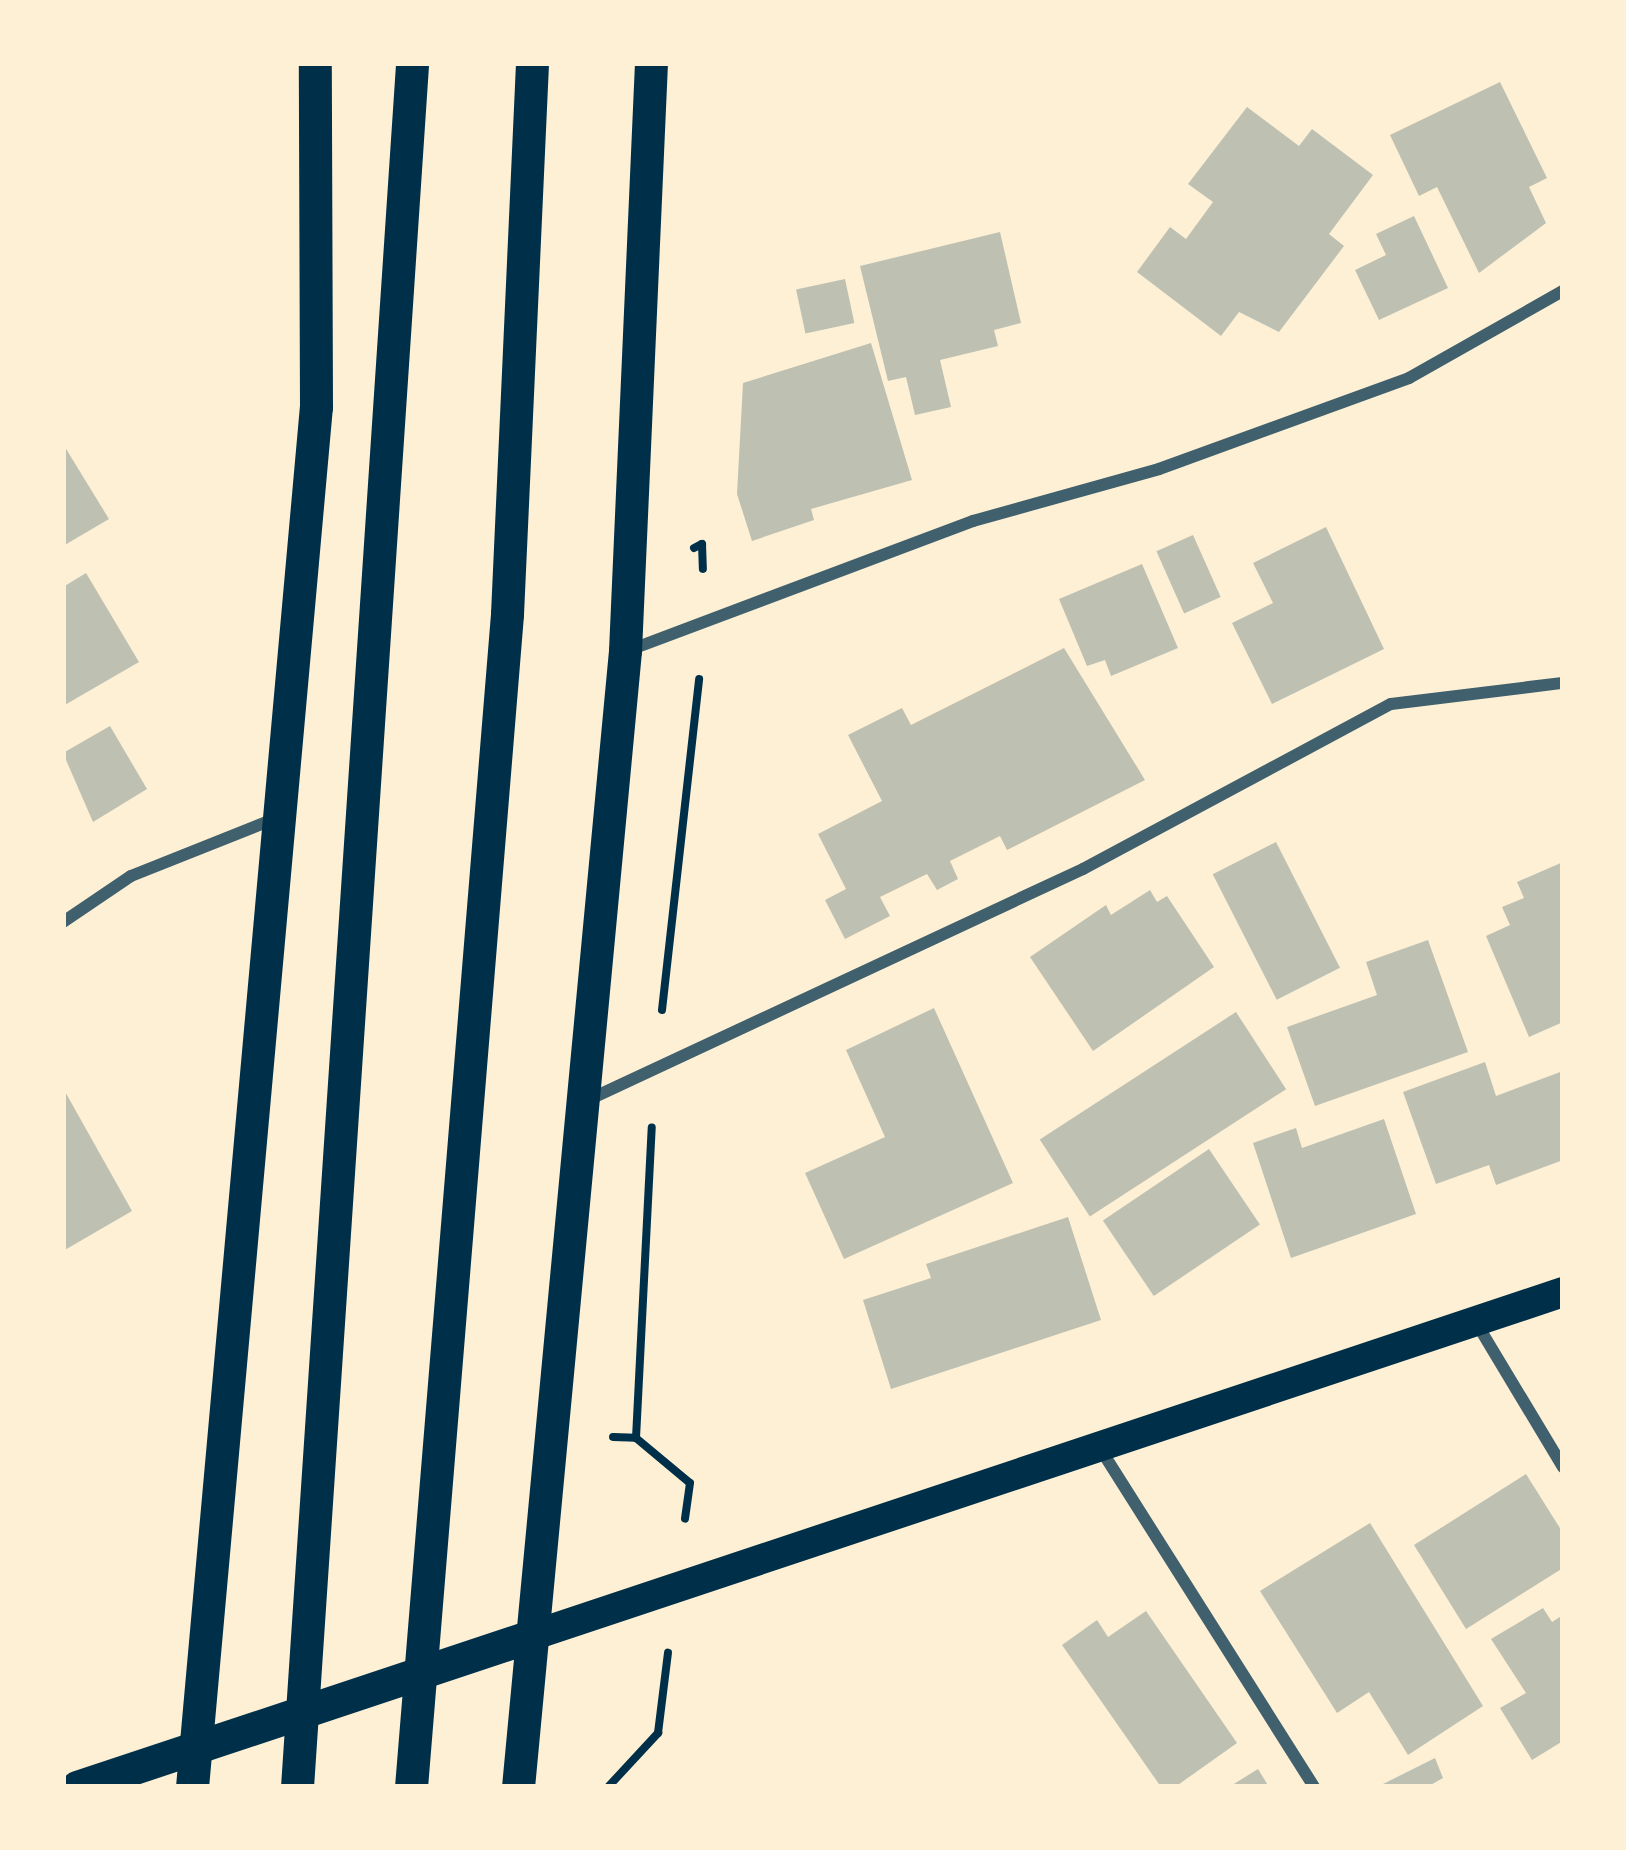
<!DOCTYPE html>
<html>
<head>
<meta charset="utf-8">
<style>
	body { margin:0 }
	#map { position:relative; width:1626px; height:1850px; overflow:hidden; background:#fdf0d5; font-family:Montserrat,sans-serif }
	div>[style] { position:absolute }
	.building>* { inset:0; background:#bec0b2; transform-origin:0 0 }
	.path>* { height:8px; margin:-4px; padding:0 4px; transform-origin:4px; border-radius:4px; background:#003049 }
	.minor>* { height:12px; margin:-6px; padding:0 6px; transform-origin:6px; border-radius:6px; background:#3f606c }
	.primary>* { height:30px; margin:-15px; padding:0 15px; transform-origin:15px; border-radius:15px; background:#003049 }
	.trunk>* { height:33px; margin:-16.5px; padding:0 16.5px; transform-origin:16.5px; border-radius:16.5px; background:#003049 }
	span { translate:-50% -50%; white-space:nowrap; text-align:center; line-height:1.15; -webkit-text-stroke:9px #fdf0d5; paint-order:stroke }
	.frame { position:absolute; inset:0; border:66px solid #fdf0d5; pointer-events:none }
</style>
</head>
<body>
<div id="map">
	<div class="building">
		<i style="clip-path:polygon(1500px 82px,1547px 178px,1529px 187px,1546px 223px,1479px 273px,1437px 187px,1419px 196px,1390px 135px)"></i>
		<i style="clip-path:polygon(1247px 107px,1299px 146px,1312px 129px,1373px 175px,1329px 234px,1344px 246px,1279px 332px,1239px 312px,1221px 336px,1137px 272px,1170px 227px,1186px 239px,1213px 202px,1188px 184px)"></i>
		<i style="clip-path:polygon(1414px 216px,1448px 288px,1379px 320px,1355px 270px,1386px 255px,1376px 234px)"></i>
		<i style="clip-path:polygon(1000px 232px,1021px 323px,994px 330px,998px 346px,940px 360px,951px 407px,915px 415px,906px 377px,888px 381px,860px 266px)"></i>
		<i style="left:845px;top:279px;width:45px;height:50px;rotate:78deg"></i>
		<i style="clip-path:polygon(871px 343px,912px 480px,811px 509px,814px 520px,752px 541px,737px 494px,743px 383px)"></i>
		<i style="clip-path:polygon(63px 444px,109px 519px,63px 546px)"></i>
		<i style="clip-path:polygon(1326px 527px,1384px 649px,1272px 704px,1232px 623px,1273px 603px,1253px 563px)"></i>
		<i style="left:1193px;top:535px;width:68px;height:40px;rotate:66deg"></i>
		<i style="clip-path:polygon(1142px 564px,1178px 648px,1111px 676px,1105px 660px,1087px 666px,1059px 599px)"></i>
		<i style="clip-path:polygon(86px 573px,139px 662px,63px 706px,63px 587px)"></i>
		<i style="clip-path:polygon(1064px 648px,1145px 780px,1007px 850px,1000px 836px,950px 861px,958px 879px,937px 890px,927px 874px,880px 897px,890px 916px,845px 939px,825px 900px,846px 889px,818px 834px,882px 801px,848px 735px,902px 708px,911px 725px)"></i>
		<i style="clip-path:polygon(110px 726px,147px 789px,93px 822px,63px 753px)"></i>
		<i style="left:1276px;top:842px;width:141px;height:71px;rotate:63deg"></i>
		<i style="clip-path:polygon(1563px 862px,1563px 1022px,1529px 1037px,1486px 936px,1510px 925px,1502px 907px,1524px 898px,1517px 882px)"></i>
		<i style="clip-path:polygon(1150px 890px,1157px 902px,1167px 896px,1214px 967px,1093px 1051px,1030px 957px,1106px 905px,1111px 915px)"></i>
		<i style="clip-path:polygon(1428px 940px,1468px 1052px,1315px 1106px,1287px 1027px,1377px 995px,1366px 962px)"></i>
		<i style="clip-path:polygon(934px 1008px,1013px 1183px,844px 1259px,805px 1173px,885px 1137px,846px 1050px)"></i>
		<i style="left:1236px;top:1012px;width:92px;height:234px;rotate:57deg"></i>
		<i style="clip-path:polygon(1485px 1062px,1496px 1096px,1563px 1071px,1563px 1160px,1496px 1185px,1489px 1165px,1436px 1184px,1403px 1092px)"></i>
		<i style="clip-path:polygon(63px 1088px,132px 1211px,63px 1251px)"></i>
		<i style="clip-path:polygon(1384px 1119px,1416px 1214px,1291px 1258px,1253px 1143px,1296px 1128px,1302px 1148px)"></i>
		<i style="left:1209px;top:1149px;width:91px;height:128px;rotate:56deg"></i>
		<i style="clip-path:polygon(1068px 1217px,1101px 1320px,891px 1389px,863px 1300px,931px 1278px,926px 1264px)"></i>
		<i style="clip-path:polygon(1526px 1474px,1563px 1533px,1563px 1568px,1466px 1629px,1414px 1545px)"></i>
		<i style="clip-path:polygon(1370px 1523px,1483px 1706px,1408px 1755px,1369px 1692px,1337px 1713px,1260px 1591px)"></i>
		<i style="clip-path:polygon(1543px 1608px,1552px 1622px,1563px 1615px,1563px 1741px,1532px 1760px,1500px 1708px,1526px 1693px,1491px 1639px)"></i>
		<i style="clip-path:polygon(1146px 1611px,1237px 1743px,1175px 1787px,1161px 1787px,1062px 1645px,1097px 1620px,1108px 1637px)"></i>
		<i style="clip-path:polygon(1435px 1758px,1443px 1778px,1427px 1787px,1377px 1787px)"></i>
		<i style="clip-path:polygon(1258px 1769px,1269px 1787px,1229px 1787px)"></i>
	</div>
	<div class="path">
		<i style="left:694px;top:548px;width:9px;rotate:-27deg"></i>
		<i style="left:702px;top:544px;width:25px;rotate:88deg"></i>
		<i style="left:662px;top:1010px;width:333px;rotate:-83.6deg"></i>
		<i style="left:613px;top:1437px;width:23px;rotate:2deg"></i>
		<i style="left:636px;top:1438px;width:70px;rotate:39.8deg"></i>
		<i style="left:690px;top:1483px;width:36px;rotate:98deg"></i>
		<i style="left:636px;top:1438px;width:311px;rotate:-87.1deg"></i>
		<i style="left:608px;top:1787px;width:74px;rotate:-47.2deg"></i>
		<i style="left:658px;top:1733px;width:81px;rotate:-82.9deg"></i>
	</div>
	<div class="minor">
		<i style="left:627px;top:651px;width:370px;rotate:-20.6deg"></i>
		<i style="left:973px;top:521px;width:193px;rotate:-15.6deg"></i>
		<i style="left:1159px;top:469px;width:266px;rotate:-20deg"></i>
		<i style="left:1409px;top:378px;width:177px;rotate:-29.5deg"></i>
		<i style="left:63px;top:922px;width:82px;rotate:-34.1deg"></i>
		<i style="left:131px;top:876px;width:157px;rotate:-21.7deg"></i>
		<i style="left:588px;top:1100px;width:546px;rotate:-25.02deg"></i>
		<i style="left:1083px;top:869px;width:349px;rotate:-28.2deg"></i>
		<i style="left:1391px;top:704px;width:173px;rotate:-7deg"></i>
		<i style="left:1477px;top:1324px;width:167px;rotate:59deg"></i>
		<i style="left:1103px;top:1453px;width:395px;rotate:57.7deg"></i>
	</div>
	<div class="primary">
		<i style="left:528px;top:1637px;width:1091px;rotate:-18.43deg"></i>
	</div>
	<div class="trunk">
		<i style="left:77px;top:1787px;width:475px;rotate:-18.4deg"></i>
		<i style="left:192px;top:1787px;width:1386px;rotate:-84.87deg"></i>
		<i style="left:316px;top:407px;width:344px;rotate:-90.2deg"></i>
		<i style="left:297px;top:1787px;width:1728px;rotate:-86.18deg"></i>
		<i style="left:411px;top:1787px;width:1177px;rotate:-85.32deg"></i>
		<i style="left:507px;top:614px;width:552px;rotate:-87.4deg"></i>
		<i style="left:518px;top:1787px;width:1141px;rotate:-84.62deg"></i>
		<i style="left:625px;top:651px;width:589px;rotate:-87.47deg"></i>
	</div>
	<div class="frame"></div>
</div>
</body>
</html>
